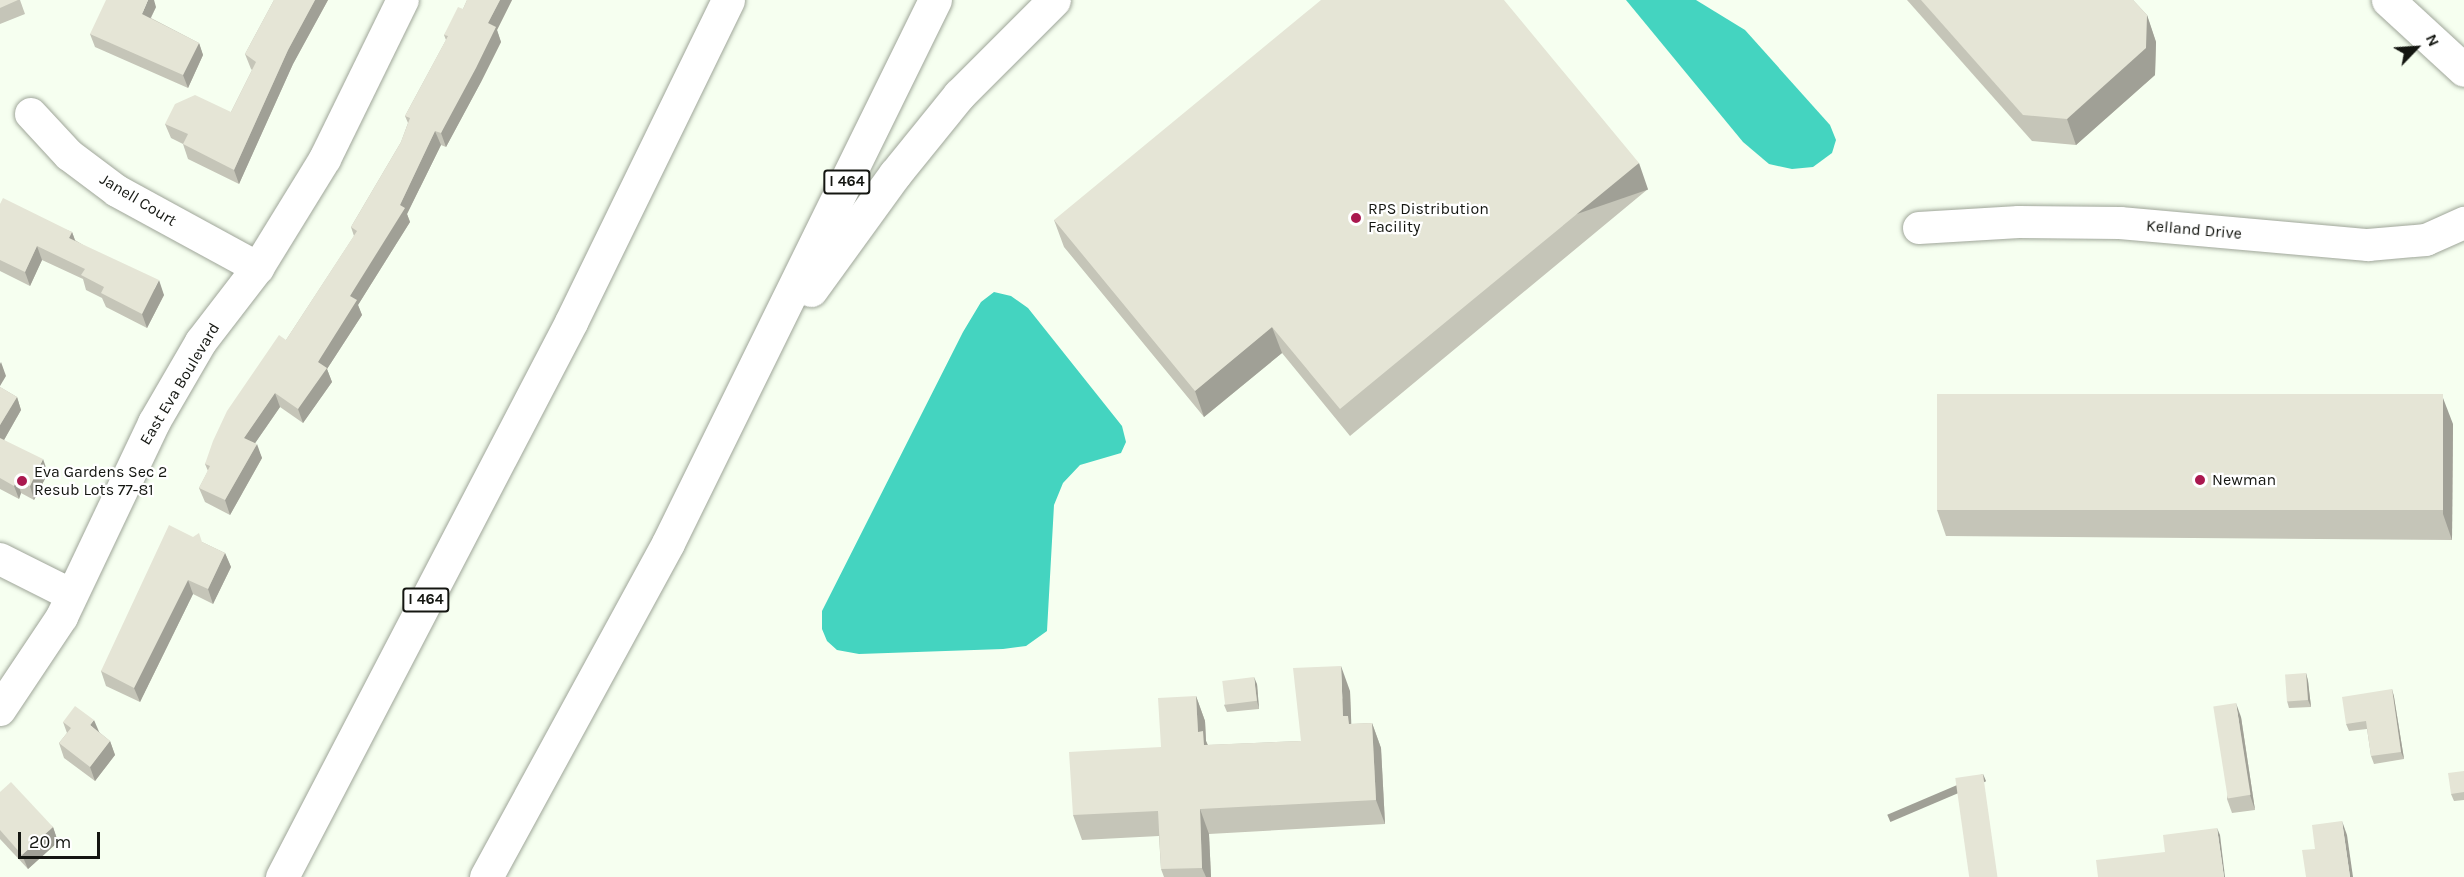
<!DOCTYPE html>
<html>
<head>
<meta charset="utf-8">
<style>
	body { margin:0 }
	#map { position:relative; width:2464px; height:877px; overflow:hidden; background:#f6fff0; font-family:Karla,sans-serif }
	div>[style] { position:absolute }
	.water>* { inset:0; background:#44d4c0 }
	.roads { filter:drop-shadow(0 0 2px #9fa699) drop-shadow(0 0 2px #9fa699) }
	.street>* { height:32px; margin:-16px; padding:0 16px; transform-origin:16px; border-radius:16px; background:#fff }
	.primary>* { height:33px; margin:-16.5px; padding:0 16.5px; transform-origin:16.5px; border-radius:16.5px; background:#fff }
	.highway>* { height:33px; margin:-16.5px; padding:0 16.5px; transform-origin:16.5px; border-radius:16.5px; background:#fff }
	.wall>* { inset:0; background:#c5c5b8 }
	.shaded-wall>* { inset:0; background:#a0a096; transform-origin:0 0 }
	.building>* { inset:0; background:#e5e5d6; transform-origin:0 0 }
	.dots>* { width:16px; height:16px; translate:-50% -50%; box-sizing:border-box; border:3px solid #fff; border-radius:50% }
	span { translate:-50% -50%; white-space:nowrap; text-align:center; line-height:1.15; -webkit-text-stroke:4.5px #fff; paint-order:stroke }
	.shield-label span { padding:2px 4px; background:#fff; border:2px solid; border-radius:4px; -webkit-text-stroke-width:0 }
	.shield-label { font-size:15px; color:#141611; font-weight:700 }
	.street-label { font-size:16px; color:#141611 }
	.poi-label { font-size:16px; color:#141611 }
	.left { translate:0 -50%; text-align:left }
	.north { position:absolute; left:2386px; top:18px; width:60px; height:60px; -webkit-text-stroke:4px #fff; paint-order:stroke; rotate:65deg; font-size:16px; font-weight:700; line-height:24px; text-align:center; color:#141611 }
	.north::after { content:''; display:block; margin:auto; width:21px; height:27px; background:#141611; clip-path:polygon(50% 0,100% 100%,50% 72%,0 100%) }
	.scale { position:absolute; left:18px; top:832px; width:82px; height:27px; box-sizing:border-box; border:3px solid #141611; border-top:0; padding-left:8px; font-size:18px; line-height:21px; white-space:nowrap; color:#141611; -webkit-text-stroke:4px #fff; paint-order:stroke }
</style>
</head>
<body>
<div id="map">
	<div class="water">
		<i style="clip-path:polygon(1626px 0,1696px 0,1745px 30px,1830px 125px,1836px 140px,1832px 153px,1813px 167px,1792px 169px,1769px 164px,1743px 142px)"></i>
		<i style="clip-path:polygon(994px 292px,1011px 296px,1028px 308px,1122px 426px,1126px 442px,1121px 453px,1080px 465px,1063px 483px,1054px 505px,1047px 631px,1026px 646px,1003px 649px,859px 654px,837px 650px,827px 641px,822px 629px,822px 611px,963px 332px,981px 302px)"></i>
	</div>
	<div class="roads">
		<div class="street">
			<i style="left:31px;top:114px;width:56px;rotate:47.2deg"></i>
			<i style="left:69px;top:155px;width:60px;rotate:36.9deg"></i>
			<i style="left:117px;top:191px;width:161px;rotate:28.6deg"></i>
			<i style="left:1919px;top:228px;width:100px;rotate:-3.4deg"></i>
			<i style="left:2019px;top:222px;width:101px;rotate:0.6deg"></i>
			<i style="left:2120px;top:223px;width:249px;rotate:5.1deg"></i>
			<i style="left:2368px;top:245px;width:58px;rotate:-4.9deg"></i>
			<i style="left:2426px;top:240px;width:42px;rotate:-24.1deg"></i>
			<i style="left:0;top:559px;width:80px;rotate:26.6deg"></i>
			<i style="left:0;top:710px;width:112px;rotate:-56.3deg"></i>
			<i style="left:62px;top:617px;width:215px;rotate:-64.6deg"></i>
			<i style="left:154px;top:423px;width:94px;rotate:-59.9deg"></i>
			<i style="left:201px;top:342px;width:93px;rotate:-52.4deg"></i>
			<i style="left:258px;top:268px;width:128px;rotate:-58.4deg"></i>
			<i style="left:325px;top:159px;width:177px;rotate:-63.9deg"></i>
		</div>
		<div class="primary">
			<i style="left:2388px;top:0;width:103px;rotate:42.6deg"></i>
		</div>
		<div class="highway">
			<i style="left:811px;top:290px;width:143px;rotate:-54.1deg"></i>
			<i style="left:895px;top:174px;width:102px;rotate:-51deg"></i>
			<i style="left:959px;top:95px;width:134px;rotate:-45deg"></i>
			<i style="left:282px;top:877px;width:626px;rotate:-62.49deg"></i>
			<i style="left:571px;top:322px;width:358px;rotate:-64deg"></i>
			<i style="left:486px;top:877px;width:380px;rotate:-61.4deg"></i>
			<i style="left:668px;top:543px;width:605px;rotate:-63.82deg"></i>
		</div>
	</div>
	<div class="wall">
		<i style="clip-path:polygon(0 0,20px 0,25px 14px,0 24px)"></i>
		<i style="clip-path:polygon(274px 0,328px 0,293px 64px,239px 184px,188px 159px,183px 144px,171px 138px,165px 124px,231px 112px,252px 70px,251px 69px,245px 54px)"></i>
		<i style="clip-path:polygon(467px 0,512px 0,497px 30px,501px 42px,481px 82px,446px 147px,441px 145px,407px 214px,410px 222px,358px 305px,362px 315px,327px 369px,332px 382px,303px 423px,280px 407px,255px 443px,262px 458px,230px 515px,205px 502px,199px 488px,208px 471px,205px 464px,354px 236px,351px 227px,401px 142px,408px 123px,405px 116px,446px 40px,444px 35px,463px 9px)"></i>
		<i style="clip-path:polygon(1907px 0,2133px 0,2147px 15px,2156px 42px,2155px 75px,2076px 145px,2032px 141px)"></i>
		<i style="clip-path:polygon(156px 7px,151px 18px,199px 43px,203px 55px,188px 88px,95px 47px,90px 34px)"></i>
		<i style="clip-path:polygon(1648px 189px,1350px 436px,1282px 353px,1204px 417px,1064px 247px,1054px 220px)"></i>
		<i style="clip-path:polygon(0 204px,72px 232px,75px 240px,164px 295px,147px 328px,106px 307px,102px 298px,86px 290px,83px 279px,42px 260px,30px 286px,0 271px)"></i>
		<i style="clip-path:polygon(0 387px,17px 397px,21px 410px,4px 440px,48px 473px,34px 500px,21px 493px,19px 499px,0 489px)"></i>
		<i style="clip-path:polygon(2453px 424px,2452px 540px,1946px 536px,1937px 510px)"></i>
		<i style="clip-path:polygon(202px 542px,225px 553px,231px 567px,213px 604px,193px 594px,140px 702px,106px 686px,101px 671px)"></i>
		<i style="clip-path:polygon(2306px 673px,2308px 681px,2311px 707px,2289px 708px,2287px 701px)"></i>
		<i style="clip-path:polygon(1257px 684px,1259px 709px,1227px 712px,1224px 705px)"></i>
		<i style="clip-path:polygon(2392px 689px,2394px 697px,2404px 759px,2374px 764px,2371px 756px,2367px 729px,2349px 731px,2346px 724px)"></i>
		<i style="clip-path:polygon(1350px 691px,1351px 724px,1372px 723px,1381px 748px,1385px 824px,1209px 834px,1211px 877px,1164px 877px,1161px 869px,1159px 836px,1082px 840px,1073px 815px,1161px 747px,1196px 696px,1205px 721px,1206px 741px,1208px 745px,1301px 741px)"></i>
		<i style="clip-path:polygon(2241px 717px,2255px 810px,2232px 813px,2227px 799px)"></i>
		<i style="clip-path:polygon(63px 722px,99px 732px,110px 741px,115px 755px,95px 781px,64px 758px,59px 743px,67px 733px)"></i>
		<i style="clip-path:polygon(2464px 771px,2464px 800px,2454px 801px,2451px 794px)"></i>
		<i style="clip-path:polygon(0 792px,53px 827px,58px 842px,28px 869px,0 839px)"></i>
	</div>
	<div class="shaded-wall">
		<i style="clip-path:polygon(148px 0,154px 0,156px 7px,146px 27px,142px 14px)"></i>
		<i style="clip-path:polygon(315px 0,328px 0,293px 64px,239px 184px,234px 170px,288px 50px)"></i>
		<i style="clip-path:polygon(500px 0,512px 0,497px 30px,501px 42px,481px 82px,446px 147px,441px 133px,488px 23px)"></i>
		<i style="clip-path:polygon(2147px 15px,2156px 42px,2155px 75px,2076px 145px,2067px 119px)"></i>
		<i style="clip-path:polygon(199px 43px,203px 55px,188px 88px,183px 75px)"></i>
		<i style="clip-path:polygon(435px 131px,441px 145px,407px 214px,410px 222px,358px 305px,362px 315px,327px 369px,332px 382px,303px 423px,298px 409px,318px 362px,350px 296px,400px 205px)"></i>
		<i style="left:1639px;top:163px;width:28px;height:387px;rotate:71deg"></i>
		<i style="clip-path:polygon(72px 232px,77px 246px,69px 238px)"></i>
		<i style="clip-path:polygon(37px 246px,42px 260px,30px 286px,25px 272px)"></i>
		<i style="clip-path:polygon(159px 280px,164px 295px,147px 328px,142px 314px)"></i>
		<i style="clip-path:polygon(1272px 327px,1282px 353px,1204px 417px,1195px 391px)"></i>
		<i style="clip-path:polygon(1px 362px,6px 376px,0 386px,0 364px)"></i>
		<i style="clip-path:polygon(275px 393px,280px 407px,249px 452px,244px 438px)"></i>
		<i style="clip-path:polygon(17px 397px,21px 410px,0 447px,0 425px)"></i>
		<i style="clip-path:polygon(2443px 398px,2453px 424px,2452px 540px,2443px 514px)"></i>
		<i style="clip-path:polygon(257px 444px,262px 458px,230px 515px,225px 500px)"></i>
		<i style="clip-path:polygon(43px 459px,48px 473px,34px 500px,30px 486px)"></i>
		<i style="clip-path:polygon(17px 480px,21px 493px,19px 499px,14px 486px)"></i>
		<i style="clip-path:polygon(225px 553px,231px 567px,213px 604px,208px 589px)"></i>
		<i style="clip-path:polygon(188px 580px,193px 594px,140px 702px,134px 688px)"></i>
		<i style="clip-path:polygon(1341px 666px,1350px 691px,1352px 741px,1343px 716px)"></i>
		<i style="clip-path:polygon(2306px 673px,2308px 681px,2311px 707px,2308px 700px)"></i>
		<i style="clip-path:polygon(1254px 677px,1257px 684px,1259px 709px,1257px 701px)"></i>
		<i style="clip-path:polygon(2392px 689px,2394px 697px,2404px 759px,2401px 752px)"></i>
		<i style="clip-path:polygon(1196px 696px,1205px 721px,1206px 741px,1212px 756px,1207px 757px,1198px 732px)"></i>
		<i style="clip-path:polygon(2236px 703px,2241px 717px,2255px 810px,2250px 795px)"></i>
		<i style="clip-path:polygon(94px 720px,100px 734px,90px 725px)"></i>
		<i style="clip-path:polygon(1372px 723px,1381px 748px,1385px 824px,1376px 800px)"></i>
		<i style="clip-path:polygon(110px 741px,115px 755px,95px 781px,90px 767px)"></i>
		<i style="left:1983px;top:774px;width:8px;height:104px;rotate:67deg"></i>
		<i style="clip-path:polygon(1200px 809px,1209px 834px,1211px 877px,1206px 877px,1202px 868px)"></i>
		<i style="clip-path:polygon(2342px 821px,2347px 835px,2353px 877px,2350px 877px)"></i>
		<i style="clip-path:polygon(53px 827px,58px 842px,28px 869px,22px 855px)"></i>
		<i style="clip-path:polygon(2217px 828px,2220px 835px,2225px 877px,2224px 877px)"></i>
	</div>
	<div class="building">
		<i style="clip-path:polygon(0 0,18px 0,0 8px)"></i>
		<i style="clip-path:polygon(106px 0,148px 0,142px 14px,199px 43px,183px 75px,90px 34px)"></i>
		<i style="clip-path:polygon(274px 0,315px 0,288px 50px,234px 170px,183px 144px,188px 134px,165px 124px,175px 104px,195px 95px,231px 112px,256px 62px,245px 54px)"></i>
		<i style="clip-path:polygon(467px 0,500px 0,488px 23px,496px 27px,476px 68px,441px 133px,435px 131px,400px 205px,405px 208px,350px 296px,357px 300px,318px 362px,327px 368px,298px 409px,275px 393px,244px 438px,257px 444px,225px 500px,199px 488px,210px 466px,205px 464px,213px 441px,227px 411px,279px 335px,286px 340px,357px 231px,351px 227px,401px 142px,410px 118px,405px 116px,448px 36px,444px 35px,458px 7px,463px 9px)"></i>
		<i style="clip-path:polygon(1321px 0,1504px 0,1639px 163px,1340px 409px,1272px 327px,1195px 391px,1054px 220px)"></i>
		<i style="clip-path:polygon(1921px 0,2133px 0,2147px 15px,2146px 48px,2067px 119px,2023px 115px)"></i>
		<i style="clip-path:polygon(3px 198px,72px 232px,69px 238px,159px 280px,142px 314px,101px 293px,104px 287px,81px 275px,85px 269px,37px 246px,25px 272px,0 260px,0 204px)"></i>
		<i style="clip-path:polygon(0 387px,17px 397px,0 425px)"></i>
		<i style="left:1937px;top:394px;width:506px;height:116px"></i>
		<i style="clip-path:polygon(0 438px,43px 459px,30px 486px,17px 480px,14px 486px,0 478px)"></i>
		<i style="clip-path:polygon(169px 525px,193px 537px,199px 533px,202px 542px,225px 553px,208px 589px,188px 580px,134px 688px,101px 671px)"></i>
		<i style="clip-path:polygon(1341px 666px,1343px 716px,1348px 716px,1349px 724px,1372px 723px,1376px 800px,1200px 809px,1202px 868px,1161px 869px,1158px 811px,1073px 815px,1069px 752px,1161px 747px,1158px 698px,1196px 696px,1198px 732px,1203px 731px,1204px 745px,1301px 741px,1293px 668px)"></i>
		<i style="left:2306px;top:673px;width:27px;height:21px;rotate:86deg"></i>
		<i style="left:1254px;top:677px;width:24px;height:32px;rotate:83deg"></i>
		<i style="clip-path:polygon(2392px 689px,2401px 752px,2371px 756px,2366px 721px,2346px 724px,2342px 697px)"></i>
		<i style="left:2236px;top:703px;width:93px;height:23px;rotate:81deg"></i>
		<i style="clip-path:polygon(75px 706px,94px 720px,90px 725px,110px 741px,90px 767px,59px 743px,71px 728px,63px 722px)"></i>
		<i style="clip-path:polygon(2464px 771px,2464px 792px,2451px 794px,2448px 773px)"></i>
		<i style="left:1983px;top:774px;width:104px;height:28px;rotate:82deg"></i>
		<i style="clip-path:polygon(11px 782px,53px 827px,22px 855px,0 830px,0 792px)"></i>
		<i style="clip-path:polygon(2342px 821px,2350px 877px,2306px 877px,2302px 850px,2315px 849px,2312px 825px)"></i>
		<i style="clip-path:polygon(2217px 828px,2224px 877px,2098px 877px,2096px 860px,2165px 852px,2163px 835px)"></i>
	</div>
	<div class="dots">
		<i style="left:1356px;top:218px;background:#aa184f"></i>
		<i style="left:2200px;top:480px;background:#aa184f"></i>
		<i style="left:22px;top:481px;background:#aa184f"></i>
	</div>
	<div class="shield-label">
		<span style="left:847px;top:182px">I 464</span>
		<span style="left:426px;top:600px">I 464</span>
	</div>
	<div class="street-label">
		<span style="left:138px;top:200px;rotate:31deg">Janell Court</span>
		<span style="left:2194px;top:230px;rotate:5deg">Kelland Drive</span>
		<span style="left:180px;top:384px;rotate:-59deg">East Eva Boulevard</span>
	</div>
	<div class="poi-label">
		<span class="left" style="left:1368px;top:218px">RPS Distribution<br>Facility</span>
		<span class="left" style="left:34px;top:481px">Eva Gardens Sec 2<br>Resub Lots 77-81</span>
		<span class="left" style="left:2212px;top:480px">Newman</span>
	</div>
	<div class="north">N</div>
	<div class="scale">20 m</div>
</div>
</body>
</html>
